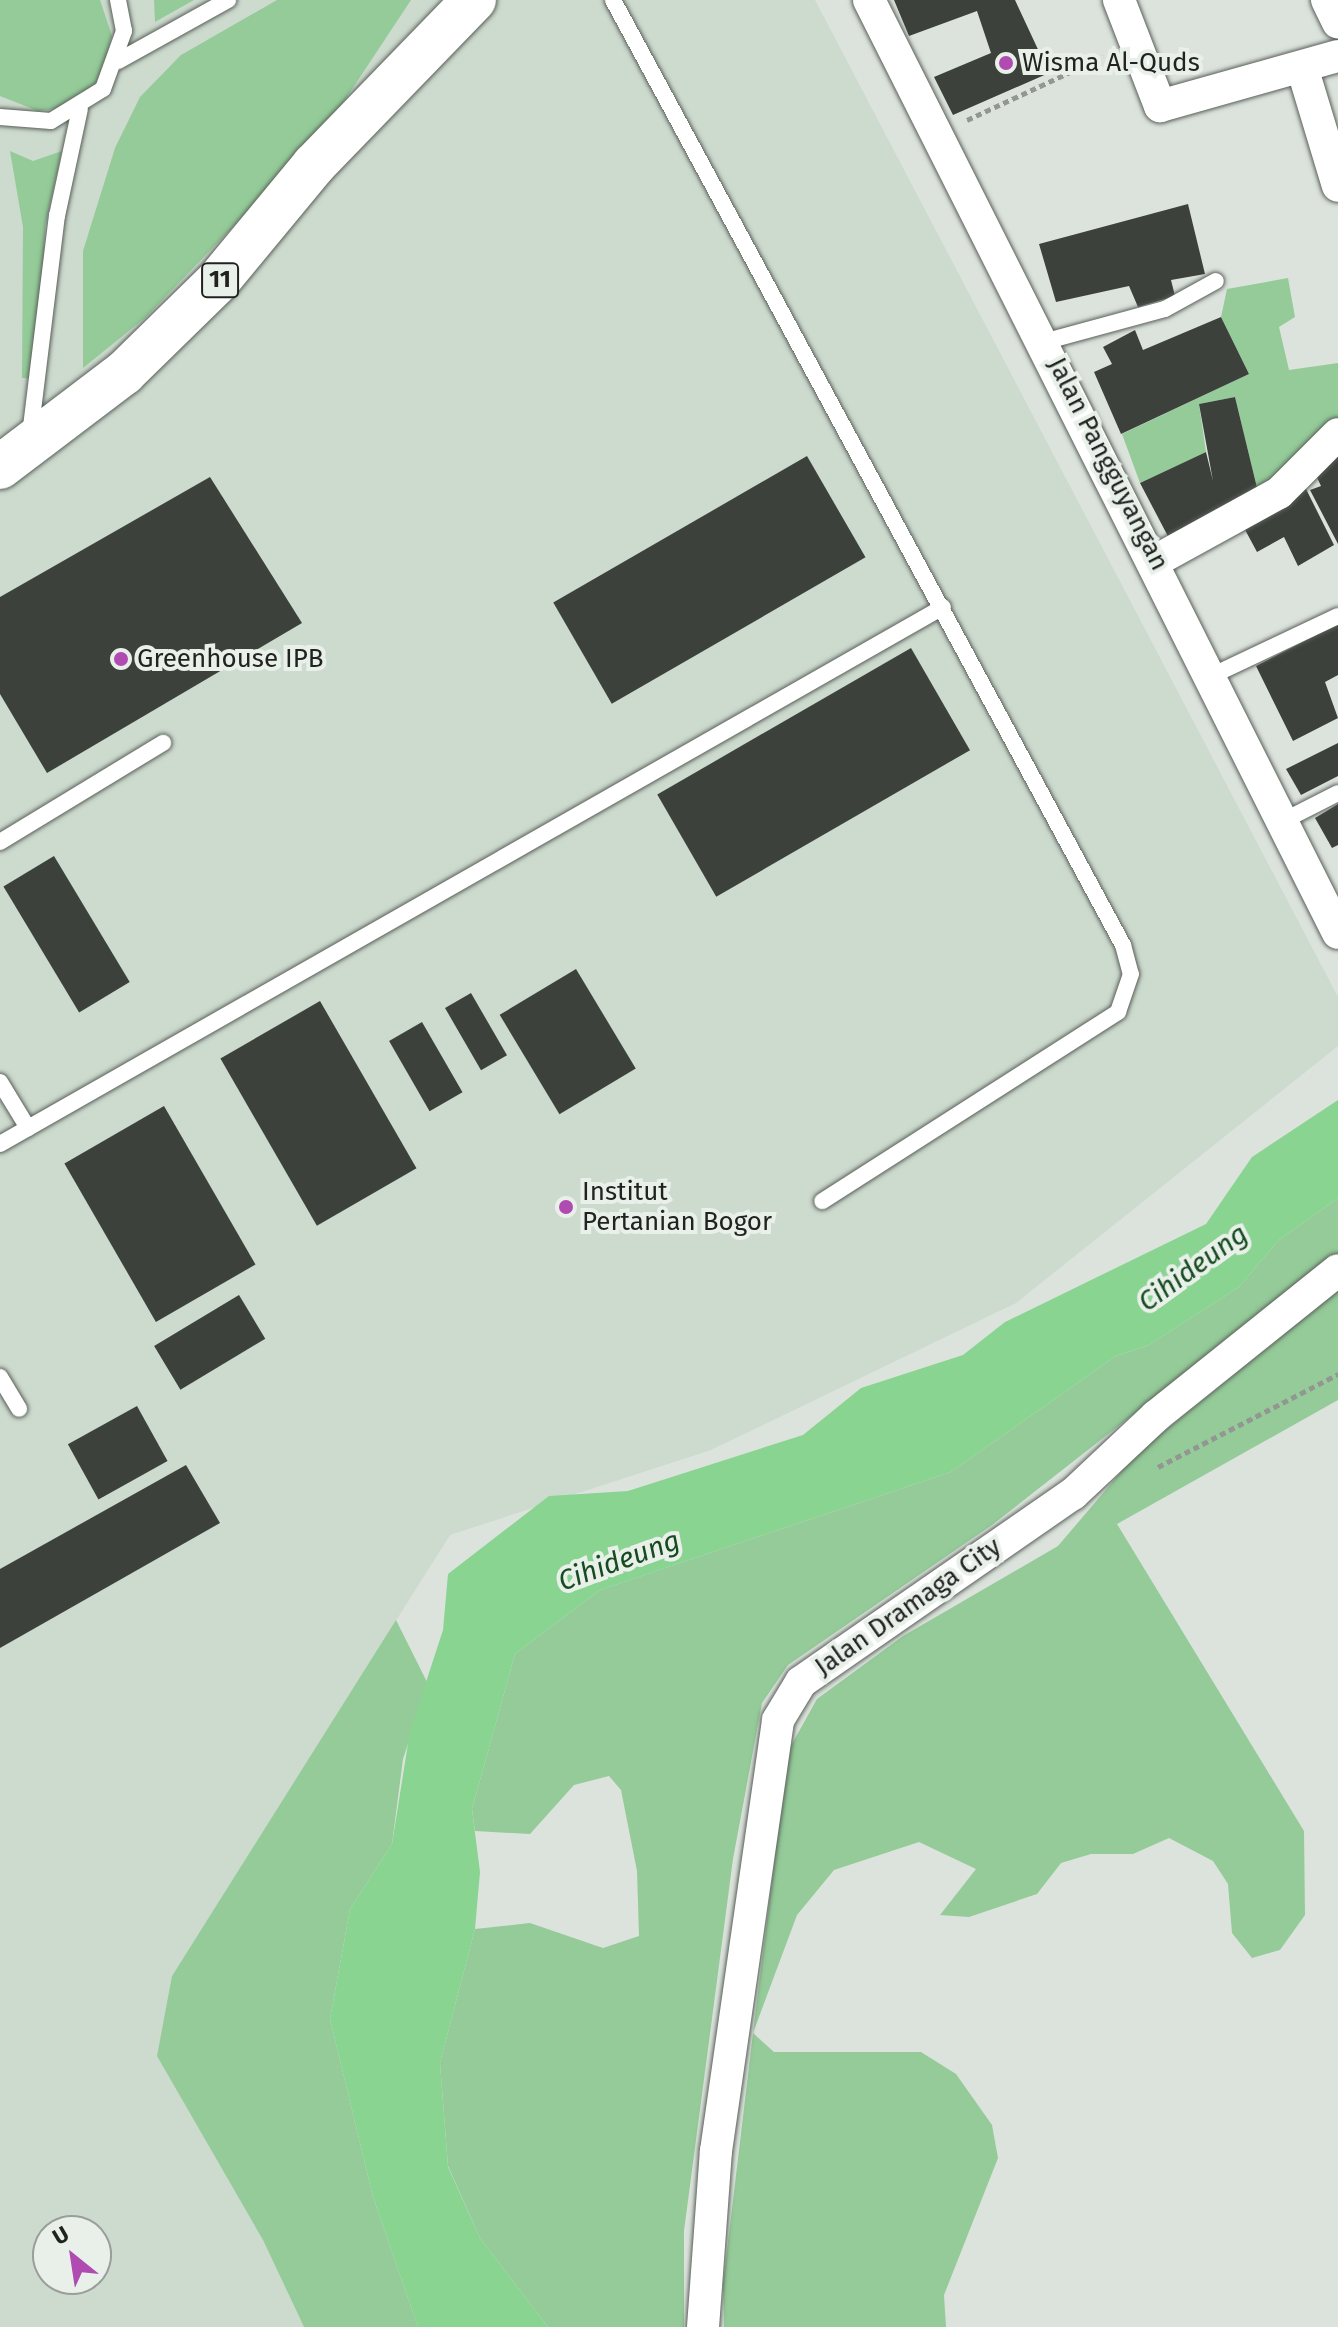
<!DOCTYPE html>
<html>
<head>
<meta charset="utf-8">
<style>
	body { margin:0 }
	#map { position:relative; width:1338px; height:2327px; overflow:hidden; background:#dce3dc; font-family:"Fira Sans",sans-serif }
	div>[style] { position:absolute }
	.built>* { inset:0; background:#cddace }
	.green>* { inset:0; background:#94cb99 }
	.water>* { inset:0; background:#89d491 }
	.building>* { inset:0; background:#3c413c; transform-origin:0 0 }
	.path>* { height:5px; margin-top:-2.5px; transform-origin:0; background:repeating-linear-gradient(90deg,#929792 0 6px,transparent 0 10px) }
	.roads { filter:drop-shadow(0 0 2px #595f59) drop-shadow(0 0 2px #595f59) }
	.service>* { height:16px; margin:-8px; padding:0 8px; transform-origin:8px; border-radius:8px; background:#fff }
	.minor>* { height:32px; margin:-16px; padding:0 16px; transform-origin:16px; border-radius:16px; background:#fff }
	.trunk>* { height:44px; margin:-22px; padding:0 22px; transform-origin:22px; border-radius:22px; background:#fff }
	.dots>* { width:22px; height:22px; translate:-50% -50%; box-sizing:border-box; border:4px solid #e9f0ea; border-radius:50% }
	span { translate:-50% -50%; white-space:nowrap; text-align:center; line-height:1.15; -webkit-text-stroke:8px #e9f0ea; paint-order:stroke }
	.shield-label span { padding:2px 6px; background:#e9f0ea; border:2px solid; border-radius:6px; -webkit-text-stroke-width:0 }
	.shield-label { font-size:24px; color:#212321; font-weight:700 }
	.poi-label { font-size:26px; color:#212321 }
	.left { translate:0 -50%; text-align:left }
	.street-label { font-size:26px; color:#212321 }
	.water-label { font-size:28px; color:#164b20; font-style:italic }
	.north { position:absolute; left:32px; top:2215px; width:80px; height:80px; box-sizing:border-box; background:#e9f0ea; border:2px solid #999e9a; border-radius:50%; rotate:330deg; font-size:22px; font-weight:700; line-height:32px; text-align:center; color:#212321 }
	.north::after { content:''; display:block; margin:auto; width:28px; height:36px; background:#af4bb1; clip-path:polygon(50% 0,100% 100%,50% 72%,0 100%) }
</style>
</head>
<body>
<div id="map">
	<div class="built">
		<i style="clip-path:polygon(evenodd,0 0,815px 0,1338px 997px,1338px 1046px,1016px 1303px,711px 1450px,450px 1535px,172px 1976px,263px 2240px,304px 2327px,0 2327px,0 0,48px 2231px,96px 2231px,96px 2279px,48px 2279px,48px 2231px)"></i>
	</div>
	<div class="green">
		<i style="clip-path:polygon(0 0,100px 0,112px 36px,100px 80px,62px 108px,38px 111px,0 96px)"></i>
		<i style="clip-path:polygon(154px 0,194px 0,155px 22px)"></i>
		<i style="clip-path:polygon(277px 0,411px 0,323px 133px,146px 317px,83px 368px,83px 251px,115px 148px,140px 97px,181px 55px)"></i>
		<i style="clip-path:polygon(10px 151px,33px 161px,62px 151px,45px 227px,39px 379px,22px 378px,23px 227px)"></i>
		<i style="clip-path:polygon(1288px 278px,1295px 317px,1279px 327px,1289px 370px,1338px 363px,1338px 430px,1259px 496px,1235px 397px,1199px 404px,1206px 452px,1140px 483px,1122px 434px,1249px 374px,1221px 317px,1227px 289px)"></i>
		<i style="clip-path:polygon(1338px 1198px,1338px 1254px,992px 1525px,788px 1665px,762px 1703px,733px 1859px,684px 2231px,684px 2327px,548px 2327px,480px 2238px,448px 2166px,440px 2063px,475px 1929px,530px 1923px,603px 1948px,639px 1936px,637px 1871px,621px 1790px,609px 1776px,574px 1785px,530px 1834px,475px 1831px,472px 1809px,515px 1654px,600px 1590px,951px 1472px,1116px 1356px,1149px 1345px,1239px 1287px,1279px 1240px)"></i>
		<i style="clip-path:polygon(1338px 1291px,1338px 1400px,1117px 1524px,1304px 1831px,1305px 1915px,1280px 1950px,1252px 1958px,1232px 1933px,1228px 1884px,1213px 1861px,1169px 1838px,1133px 1854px,1091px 1854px,1061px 1863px,1037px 1894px,969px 1917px,940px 1915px,976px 1869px,919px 1842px,834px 1870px,797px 1915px,753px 2033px,774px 2052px,921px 2052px,956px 2074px,992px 2125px,998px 2158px,944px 2295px,946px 2327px,724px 2327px,723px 2284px,753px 2033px,788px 1751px,817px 1699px,903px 1636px,1058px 1546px,1138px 1452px)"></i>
		<i style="clip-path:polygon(396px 1620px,428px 1684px,403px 1759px,392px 1844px,350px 1909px,330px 2019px,373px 2197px,418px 2327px,304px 2327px,263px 2240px,157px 2056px,172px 1976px)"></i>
	</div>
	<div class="water">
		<i style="clip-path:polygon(1338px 1100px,1338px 1198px,1279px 1240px,1239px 1287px,1149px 1345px,1116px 1356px,951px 1472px,600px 1590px,515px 1654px,472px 1809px,480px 1872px,475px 1929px,440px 2063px,448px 2167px,480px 2238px,548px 2327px,418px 2327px,373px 2197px,330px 2019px,350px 1909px,392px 1844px,410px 1731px,443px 1630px,448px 1574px,549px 1496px,628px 1491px,803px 1435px,861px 1388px,963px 1355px,1005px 1322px,1206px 1224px,1252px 1157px)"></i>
	</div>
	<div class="building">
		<i style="clip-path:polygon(894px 0,1015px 0,1049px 73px,953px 115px,934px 77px,991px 53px,977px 11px,909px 36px)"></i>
		<i style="clip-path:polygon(1188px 204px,1205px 274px,1171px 280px,1175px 296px,1138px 307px,1129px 286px,1056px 302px,1039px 244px)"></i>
		<i style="clip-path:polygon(1221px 317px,1249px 374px,1121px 434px,1094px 372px,1112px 364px,1103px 347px,1135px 330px,1143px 350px)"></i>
		<i style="clip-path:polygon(1235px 397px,1259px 496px,1172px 544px,1140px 483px,1206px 452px,1213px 481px,1199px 404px)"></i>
		<i style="clip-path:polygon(1338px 438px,1338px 544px,1310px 490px,1321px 486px,1312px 467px)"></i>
		<i style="left:807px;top:456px;width:117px;height:293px;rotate:60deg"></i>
		<i style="clip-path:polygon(210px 477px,302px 623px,47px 773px,0 694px,0 597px)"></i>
		<i style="clip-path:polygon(1305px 487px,1334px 545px,1298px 566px,1284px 537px,1257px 552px,1243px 526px)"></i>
		<i style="clip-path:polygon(1338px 624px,1338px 675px,1325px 682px,1338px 718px,1293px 741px,1256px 666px)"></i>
		<i style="left:911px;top:648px;width:118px;height:293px;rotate:60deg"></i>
		<i style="clip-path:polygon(1338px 743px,1338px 776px,1301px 795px,1286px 769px)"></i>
		<i style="clip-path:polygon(1338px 804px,1338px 845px,1332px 848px,1315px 818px)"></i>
		<i style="left:54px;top:856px;width:147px;height:59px;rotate:59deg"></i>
		<i style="left:576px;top:969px;width:116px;height:89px;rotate:59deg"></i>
		<i style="left:471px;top:993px;width:72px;height:30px;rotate:60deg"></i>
		<i style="left:320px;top:1001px;width:193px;height:115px;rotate:60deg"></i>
		<i style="left:422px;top:1022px;width:81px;height:38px;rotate:60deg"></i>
		<i style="left:164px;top:1106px;width:183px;height:115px;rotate:60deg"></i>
		<i style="left:239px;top:1295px;width:51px;height:99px;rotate:59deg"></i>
		<i style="left:137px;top:1406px;width:63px;height:79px;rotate:61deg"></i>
		<i style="clip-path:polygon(186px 1465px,220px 1523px,0 1648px,0 1569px)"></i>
	</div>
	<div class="path">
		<i style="left:967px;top:120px;width:150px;rotate:-24.9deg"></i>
		<i style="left:1158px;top:1467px;width:203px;rotate:-27.3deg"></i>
	</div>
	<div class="roads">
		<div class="service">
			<i style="left:613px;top:0;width:1074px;rotate:61.65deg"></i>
			<i style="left:1123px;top:945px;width:30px;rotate:75deg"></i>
			<i style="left:1131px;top:974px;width:40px;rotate:108.9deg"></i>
			<i style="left:1118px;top:1012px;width:351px;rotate:147.4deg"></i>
			<i style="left:118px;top:61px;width:126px;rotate:-29deg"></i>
			<i style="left:0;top:117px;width:51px;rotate:4.5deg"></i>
			<i style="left:51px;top:121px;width:61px;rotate:-31.6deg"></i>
			<i style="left:103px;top:89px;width:62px;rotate:-70.1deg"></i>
			<i style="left:124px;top:31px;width:32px;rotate:-101deg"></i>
			<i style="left:1047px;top:341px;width:122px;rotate:-15.2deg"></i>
			<i style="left:1165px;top:309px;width:58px;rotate:-28.8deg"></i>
			<i style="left:30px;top:435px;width:221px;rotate:-83deg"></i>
			<i style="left:57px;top:216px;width:109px;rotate:-77.9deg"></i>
			<i style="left:1211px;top:676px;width:140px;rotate:-25.3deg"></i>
			<i style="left:1285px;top:820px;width:59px;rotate:-27deg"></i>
			<i style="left:0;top:842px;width:191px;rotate:-31.3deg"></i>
			<i style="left:0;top:1082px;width:54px;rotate:58.7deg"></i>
			<i style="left:0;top:1144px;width:1085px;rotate:-29.66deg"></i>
			<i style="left:0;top:1377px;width:37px;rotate:59deg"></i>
		</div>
		<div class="minor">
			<i style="left:869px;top:0;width:1044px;rotate:63.31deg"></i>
			<i style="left:1119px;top:0;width:114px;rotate:68.9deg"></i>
			<i style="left:1160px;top:106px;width:185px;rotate:-15.7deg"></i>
			<i style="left:1327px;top:0;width:25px;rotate:64deg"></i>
			<i style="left:1302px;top:67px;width:124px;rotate:73.2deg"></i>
			<i style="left:1157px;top:560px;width:139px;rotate:-28.8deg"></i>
			<i style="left:1279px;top:493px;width:83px;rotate:-45deg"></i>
			<i style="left:703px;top:2327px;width:176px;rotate:-85.8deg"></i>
			<i style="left:716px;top:2151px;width:435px;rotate:-81.8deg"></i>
			<i style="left:778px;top:1720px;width:44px;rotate:-58.8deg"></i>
			<i style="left:801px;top:1682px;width:331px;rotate:-34.7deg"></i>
			<i style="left:1073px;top:1494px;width:114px;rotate:-43.2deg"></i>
			<i style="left:1156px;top:1416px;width:233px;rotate:-38.7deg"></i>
		</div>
		<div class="trunk">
			<i style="left:0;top:467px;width:156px;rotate:-37.2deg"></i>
			<i style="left:124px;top:373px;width:132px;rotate:-44.4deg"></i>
			<i style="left:218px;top:281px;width:151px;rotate:-50.4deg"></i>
			<i style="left:314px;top:165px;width:230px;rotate:-45.9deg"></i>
		</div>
	</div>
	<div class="dots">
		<i style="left:1006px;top:63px;background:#af4bb1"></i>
		<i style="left:121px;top:659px;background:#af4bb1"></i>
		<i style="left:566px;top:1207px;background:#af4bb1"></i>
	</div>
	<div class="shield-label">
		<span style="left:220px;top:280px">11</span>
	</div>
	<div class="poi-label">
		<span class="left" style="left:1022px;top:63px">Wisma Al-Quds</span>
		<span class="left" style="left:137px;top:659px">Greenhouse IPB</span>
		<span class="left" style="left:582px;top:1207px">Institut<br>Pertanian Bogor</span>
	</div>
	<div class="street-label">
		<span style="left:1108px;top:464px;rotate:63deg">Jalan Pangguyangan</span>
		<span style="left:908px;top:1607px;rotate:-35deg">Jalan Dramaga City</span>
	</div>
	<div class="water-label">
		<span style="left:1193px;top:1268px;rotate:-36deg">Cihideung</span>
		<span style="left:619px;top:1561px;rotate:-20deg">Cihideung</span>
	</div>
	<div class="north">U</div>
</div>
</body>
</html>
